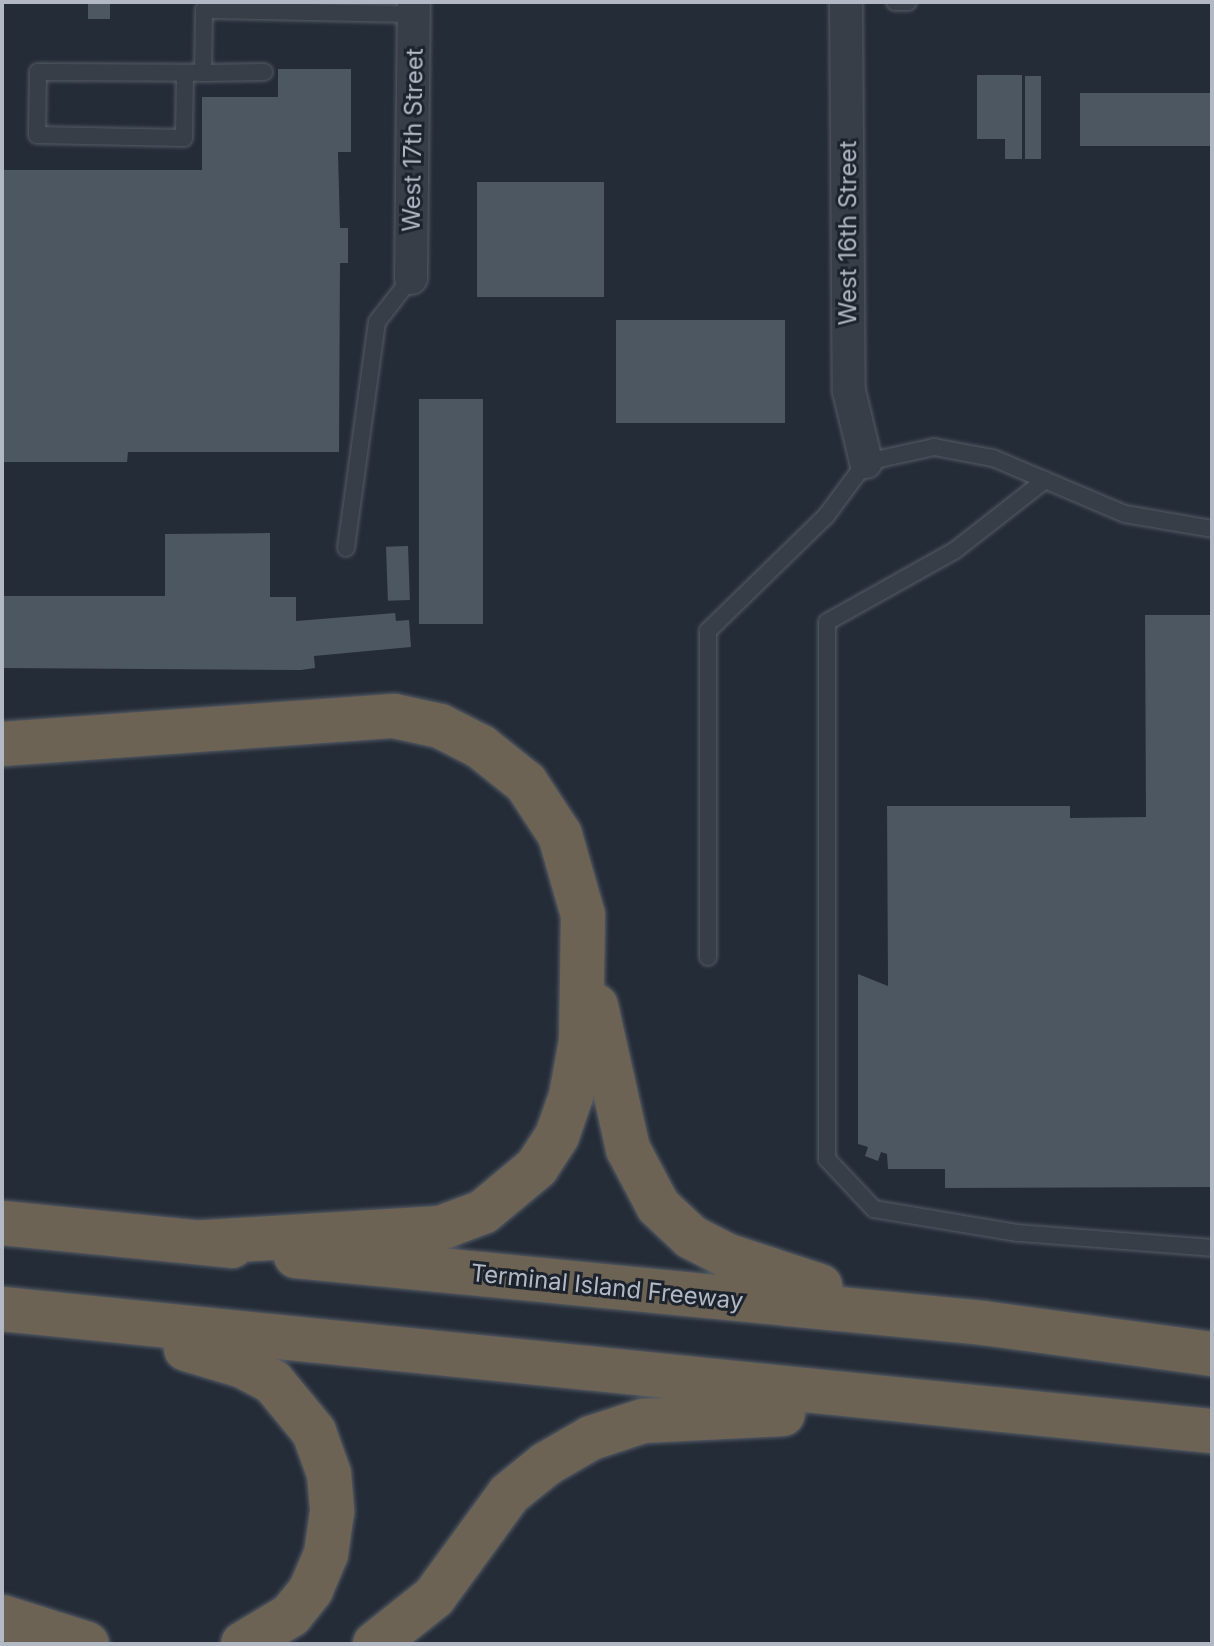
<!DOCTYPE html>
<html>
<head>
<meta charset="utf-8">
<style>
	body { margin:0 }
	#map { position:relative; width:1214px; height:1646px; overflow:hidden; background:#242c37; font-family:Inter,sans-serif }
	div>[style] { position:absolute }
	.building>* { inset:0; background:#4c5762; transform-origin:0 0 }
	.roads { filter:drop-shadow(0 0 2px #555c65) drop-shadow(0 0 2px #555c65) }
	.service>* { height:16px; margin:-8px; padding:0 8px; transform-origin:8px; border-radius:8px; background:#373e47 }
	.minor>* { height:32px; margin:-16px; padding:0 16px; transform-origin:16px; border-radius:16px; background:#373e47 }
	.motorway>* { height:44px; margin:-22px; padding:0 22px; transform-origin:22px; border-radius:22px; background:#6d6355 }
	span { translate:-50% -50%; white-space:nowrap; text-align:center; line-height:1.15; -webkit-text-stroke:6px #1c232c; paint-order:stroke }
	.street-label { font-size:24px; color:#b2b9c4 }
	.frame { position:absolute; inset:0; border:4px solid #b2b9c4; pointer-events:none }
</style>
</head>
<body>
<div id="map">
	<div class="building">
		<i style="left:88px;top:2px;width:22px;height:17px"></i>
		<i style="clip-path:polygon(278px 69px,351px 69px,351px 152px,338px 152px,340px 228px,348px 228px,348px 263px,340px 263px,339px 452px,128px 452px,127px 462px,2px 462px,2px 170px,202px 170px,202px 97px,278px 97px)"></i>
		<i style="clip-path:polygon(977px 75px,1022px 75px,1022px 159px,1005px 159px,1005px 139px,977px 139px)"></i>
		<i style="left:1025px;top:76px;width:16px;height:83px"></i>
		<i style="left:1080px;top:93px;width:132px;height:53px"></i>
		<i style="left:477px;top:182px;width:127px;height:115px"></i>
		<i style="left:616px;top:320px;width:169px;height:103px"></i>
		<i style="left:419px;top:399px;width:64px;height:225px"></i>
		<i style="clip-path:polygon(270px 533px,270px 597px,296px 597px,296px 621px,395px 613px,396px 621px,409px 620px,411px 647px,314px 656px,315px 668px,301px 670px,2px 668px,2px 596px,165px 596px,165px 534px)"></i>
		<i style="left:408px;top:546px;width:54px;height:22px;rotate:88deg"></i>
		<i style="clip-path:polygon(1145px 615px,1212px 615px,1212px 1187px,945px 1188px,945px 1169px,888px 1169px,887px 1154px,881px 1152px,878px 1161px,865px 1156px,868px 1147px,858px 1144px,858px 974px,888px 986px,887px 806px,1070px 806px,1070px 818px,1146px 817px)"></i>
	</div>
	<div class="roads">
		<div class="service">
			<i style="left:895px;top:2px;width:13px"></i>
			<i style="left:185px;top:73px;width:65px;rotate:90.9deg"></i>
			<i style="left:184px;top:138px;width:147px;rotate:-178.8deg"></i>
			<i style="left:37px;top:135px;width:63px;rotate:-89.1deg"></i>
			<i style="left:38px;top:72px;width:165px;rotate:0.3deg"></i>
			<i style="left:203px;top:73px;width:63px;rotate:-89.1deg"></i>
			<i style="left:204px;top:10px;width:210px;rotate:1.1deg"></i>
			<i style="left:203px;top:73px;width:61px;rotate:-0.9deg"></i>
			<i style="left:1045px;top:480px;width:115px;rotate:142deg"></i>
			<i style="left:954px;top:551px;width:145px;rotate:150.8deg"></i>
			<i style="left:827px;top:622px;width:537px;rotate:90deg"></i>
			<i style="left:827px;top:1159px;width:69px;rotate:46.8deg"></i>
			<i style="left:874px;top:1209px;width:146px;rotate:9.5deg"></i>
			<i style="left:1018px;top:1233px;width:195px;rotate:4.4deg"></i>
			<i style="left:346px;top:548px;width:228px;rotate:-82.2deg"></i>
			<i style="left:377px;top:322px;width:56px;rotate:-52.3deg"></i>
			<i style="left:708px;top:957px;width:326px;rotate:-90deg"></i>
			<i style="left:708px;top:631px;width:165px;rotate:-44.3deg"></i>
			<i style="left:826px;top:516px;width:67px;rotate:-53.5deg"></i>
			<i style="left:866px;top:462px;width:70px;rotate:-12.4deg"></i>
			<i style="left:934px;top:447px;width:60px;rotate:10.6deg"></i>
			<i style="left:993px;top:458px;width:143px;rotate:23deg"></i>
			<i style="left:1125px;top:514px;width:88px;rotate:9.8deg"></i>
		</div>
		<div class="minor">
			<i style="left:846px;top:2px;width:389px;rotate:89.6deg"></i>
			<i style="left:849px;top:391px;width:73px;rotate:76.5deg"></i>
			<i style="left:411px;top:278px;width:276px;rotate:-89.4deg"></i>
		</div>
		<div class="motorway">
			<i style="left:2px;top:744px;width:393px;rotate:-4.1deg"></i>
			<i style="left:394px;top:716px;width:47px;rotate:12.3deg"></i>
			<i style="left:440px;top:726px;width:46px;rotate:27.1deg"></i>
			<i style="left:481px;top:747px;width:58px;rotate:38.7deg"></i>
			<i style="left:526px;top:783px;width:62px;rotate:56.8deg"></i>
			<i style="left:560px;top:835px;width:83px;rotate:74deg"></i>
			<i style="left:583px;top:915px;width:126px;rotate:90.9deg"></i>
			<i style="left:581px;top:1041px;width:56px;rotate:100.3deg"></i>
			<i style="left:571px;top:1096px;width:42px;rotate:109.3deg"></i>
			<i style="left:557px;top:1136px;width:37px;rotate:123deg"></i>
			<i style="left:537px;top:1167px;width:70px;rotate:140.2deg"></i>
			<i style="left:483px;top:1212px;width:46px;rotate:159.6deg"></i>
			<i style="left:440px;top:1228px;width:238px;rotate:176.6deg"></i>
			<i style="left:596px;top:1006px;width:147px;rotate:77.4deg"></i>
			<i style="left:628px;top:1149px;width:64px;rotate:62.2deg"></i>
			<i style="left:658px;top:1206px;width:45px;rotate:43.2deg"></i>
			<i style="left:691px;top:1237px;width:42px;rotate:27.2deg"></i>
			<i style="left:728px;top:1256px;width:97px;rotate:18.1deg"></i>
			<i style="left:2px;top:1223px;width:231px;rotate:5.7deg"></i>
			<i style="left:296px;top:1256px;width:690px;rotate:5.57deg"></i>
			<i style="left:983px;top:1323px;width:231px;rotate:7.7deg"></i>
			<i style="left:2px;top:1309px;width:1216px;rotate:5.76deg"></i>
			<i style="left:186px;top:1349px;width:59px;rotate:16.6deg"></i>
			<i style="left:243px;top:1366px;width:34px;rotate:28deg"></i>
			<i style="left:273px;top:1382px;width:65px;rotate:50.6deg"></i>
			<i style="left:314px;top:1432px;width:45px;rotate:70.3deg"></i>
			<i style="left:329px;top:1474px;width:38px;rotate:85deg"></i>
			<i style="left:332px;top:1512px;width:42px;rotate:98.1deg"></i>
			<i style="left:326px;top:1554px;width:39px;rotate:113deg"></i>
			<i style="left:311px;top:1590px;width:32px;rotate:129deg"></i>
			<i style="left:291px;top:1615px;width:56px;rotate:148.9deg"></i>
			<i style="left:2px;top:1617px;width:89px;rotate:17.6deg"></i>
			<i style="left:375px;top:1644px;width:75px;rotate:-38.5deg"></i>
			<i style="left:434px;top:1597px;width:127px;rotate:-53.9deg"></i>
			<i style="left:509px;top:1494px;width:48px;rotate:-39deg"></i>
			<i style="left:546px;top:1464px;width:52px;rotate:-30deg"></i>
			<i style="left:591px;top:1438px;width:55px;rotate:-18.1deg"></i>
			<i style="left:643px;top:1421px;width:140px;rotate:-2.9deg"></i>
		</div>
	</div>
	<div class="street-label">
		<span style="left:413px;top:140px;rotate:-89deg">West 17th Street</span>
		<span style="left:848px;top:233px;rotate:-90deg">West 16th Street</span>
		<span style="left:607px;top:1287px;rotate:6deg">Terminal Island Freeway</span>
	</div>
	<div class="frame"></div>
</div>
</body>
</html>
